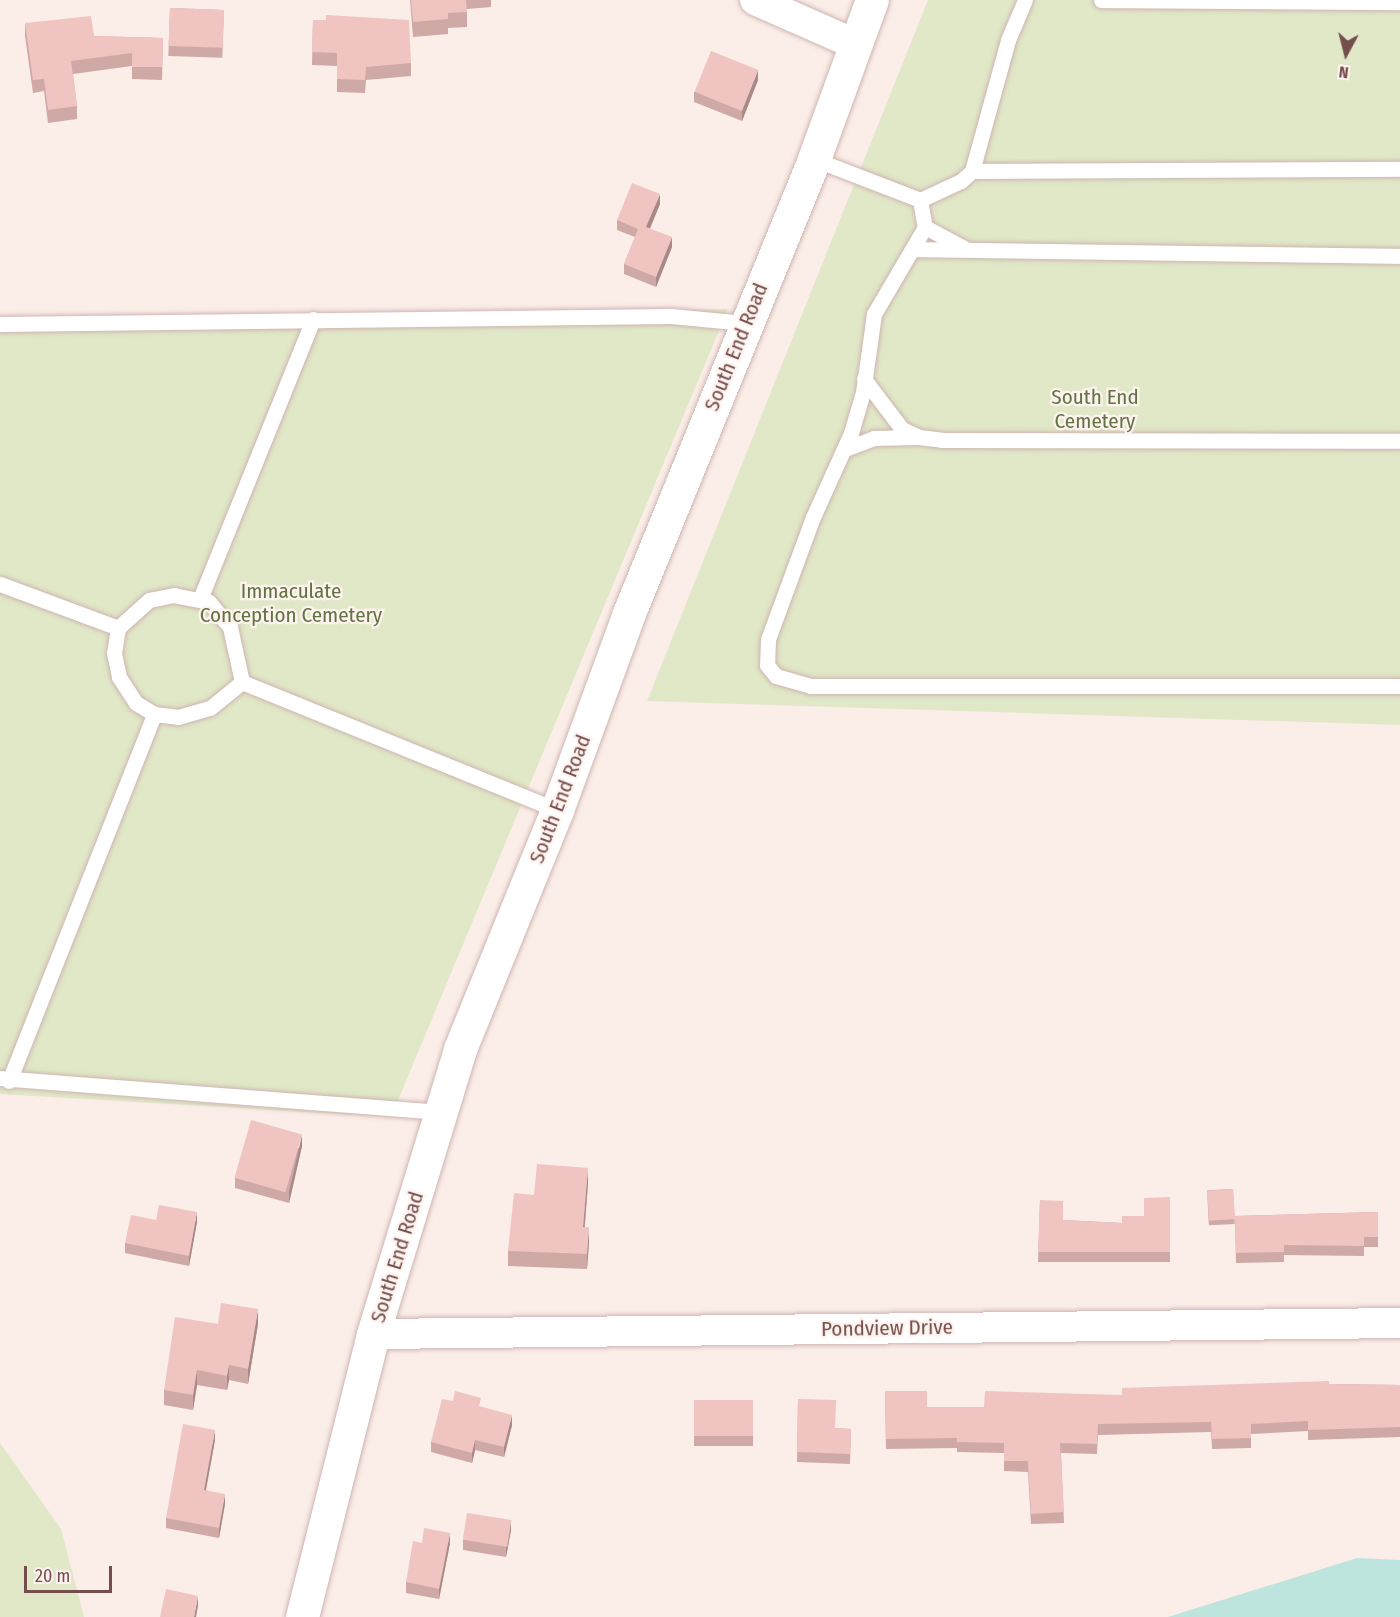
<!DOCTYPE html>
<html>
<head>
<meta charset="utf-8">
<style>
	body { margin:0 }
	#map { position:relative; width:1400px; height:1617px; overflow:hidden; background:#fbede8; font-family:"Fira Sans Condensed",sans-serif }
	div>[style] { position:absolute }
	.green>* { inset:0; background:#e0e8c7 }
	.water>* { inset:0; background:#bde4dd }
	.roads { filter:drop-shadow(0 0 2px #cfb5b1) drop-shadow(0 0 2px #cfb5b1) }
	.service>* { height:15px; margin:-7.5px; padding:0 7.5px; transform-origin:7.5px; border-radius:7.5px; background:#fff }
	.minor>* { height:30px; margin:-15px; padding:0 15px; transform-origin:15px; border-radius:15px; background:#fff }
	.tertiary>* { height:33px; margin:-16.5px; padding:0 16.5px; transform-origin:16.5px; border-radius:16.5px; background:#fff }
	.wall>* { inset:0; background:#cea9a6; transform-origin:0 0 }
	.shaded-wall>* { inset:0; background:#a78987 }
	.building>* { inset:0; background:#efc4c1; transform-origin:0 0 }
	span { translate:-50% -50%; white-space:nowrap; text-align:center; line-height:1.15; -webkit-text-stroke:4.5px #fef3ee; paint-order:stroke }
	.street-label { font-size:21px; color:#744e4d }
	.park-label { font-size:21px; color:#627443 }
	.north { position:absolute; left:1316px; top:24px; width:60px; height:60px; -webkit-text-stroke:4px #fef3ee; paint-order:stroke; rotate:187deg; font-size:16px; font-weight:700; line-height:24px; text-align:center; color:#744e4d }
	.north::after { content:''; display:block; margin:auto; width:21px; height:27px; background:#744e4d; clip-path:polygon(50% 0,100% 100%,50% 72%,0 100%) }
	.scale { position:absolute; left:24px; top:1566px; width:88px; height:27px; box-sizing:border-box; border:3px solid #744e4d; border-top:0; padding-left:8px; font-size:18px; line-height:21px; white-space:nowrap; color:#744e4d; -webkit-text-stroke:4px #fef3ee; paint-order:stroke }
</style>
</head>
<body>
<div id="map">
	<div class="green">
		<i style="clip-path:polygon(928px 0,1400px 0,1400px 725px,647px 701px)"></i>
		<i style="clip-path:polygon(728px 309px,391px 1117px,0 1094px,0 320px)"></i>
		<i style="clip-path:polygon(0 1443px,61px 1529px,84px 1617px,0 1617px)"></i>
	</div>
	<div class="water">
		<i style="clip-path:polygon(1357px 1558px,1400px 1560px,1400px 1617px,1168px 1617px)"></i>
	</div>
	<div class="roads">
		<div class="service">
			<i style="left:1101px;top:0;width:299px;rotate:0.4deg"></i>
			<i style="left:814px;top:159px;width:114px;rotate:21.1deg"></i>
			<i style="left:920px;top:200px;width:45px;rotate:-24.9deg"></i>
			<i style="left:961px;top:181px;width:15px;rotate:-42deg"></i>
			<i style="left:972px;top:171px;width:136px;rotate:-74.6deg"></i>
			<i style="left:1008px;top:40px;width:43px;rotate:-67deg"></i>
			<i style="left:972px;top:171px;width:428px;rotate:-0.3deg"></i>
			<i style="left:920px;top:200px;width:27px;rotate:80deg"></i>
			<i style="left:925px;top:227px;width:101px;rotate:120.4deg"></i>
			<i style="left:874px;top:314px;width:79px;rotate:98deg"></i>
			<i style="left:863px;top:392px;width:43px;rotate:106.3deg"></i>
			<i style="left:851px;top:433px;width:92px;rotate:114.3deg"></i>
			<i style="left:813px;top:517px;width:130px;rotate:110.2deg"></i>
			<i style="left:768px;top:639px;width:26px;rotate:92deg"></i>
			<i style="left:767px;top:665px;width:14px;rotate:51deg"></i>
			<i style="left:776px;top:676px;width:35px;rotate:16deg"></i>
			<i style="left:810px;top:686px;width:590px"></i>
			<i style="left:925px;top:227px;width:44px;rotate:28.3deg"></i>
			<i style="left:913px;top:249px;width:487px;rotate:0.8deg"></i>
			<i style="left:0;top:324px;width:671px;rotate:-0.68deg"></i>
			<i style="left:671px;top:316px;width:74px;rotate:5.4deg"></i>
			<i style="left:864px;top:379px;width:63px;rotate:52.8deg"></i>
			<i style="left:902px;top:429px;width:19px;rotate:25deg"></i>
			<i style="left:919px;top:437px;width:23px;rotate:7deg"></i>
			<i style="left:942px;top:440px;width:458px;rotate:0.1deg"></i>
			<i style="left:845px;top:449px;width:31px;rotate:-21deg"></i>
			<i style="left:874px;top:438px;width:42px;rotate:-1.4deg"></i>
			<i style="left:0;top:584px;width:126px;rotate:20.4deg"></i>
			<i style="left:200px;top:599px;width:302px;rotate:-68deg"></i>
			<i style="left:242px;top:682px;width:56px;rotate:-102.3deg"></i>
			<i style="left:230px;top:627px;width:33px;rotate:-130deg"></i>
			<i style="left:209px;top:602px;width:36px;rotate:-169deg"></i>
			<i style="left:174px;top:595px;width:25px;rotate:169deg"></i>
			<i style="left:149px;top:600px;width:42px;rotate:137.9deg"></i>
			<i style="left:118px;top:628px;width:25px;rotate:99deg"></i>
			<i style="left:114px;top:653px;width:25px;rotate:78deg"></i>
			<i style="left:119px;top:677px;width:31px;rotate:57deg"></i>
			<i style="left:136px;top:703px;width:21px;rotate:31deg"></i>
			<i style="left:154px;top:714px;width:24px;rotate:7deg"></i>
			<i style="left:178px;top:717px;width:33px;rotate:-16deg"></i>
			<i style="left:210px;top:708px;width:41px;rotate:-39.1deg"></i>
			<i style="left:242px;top:682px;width:340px;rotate:22.1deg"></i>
			<i style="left:0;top:1078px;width:441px;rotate:4.4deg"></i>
			<i style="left:9px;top:1081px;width:395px;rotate:-68.4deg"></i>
		</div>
		<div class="minor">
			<i style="left:755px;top:0;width:111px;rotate:23.8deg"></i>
			<i style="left:373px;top:1334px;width:1027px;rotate:-0.61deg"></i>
		</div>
		<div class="tertiary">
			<i style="left:302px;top:1617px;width:292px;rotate:-75.9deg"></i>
			<i style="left:373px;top:1334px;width:298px;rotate:-73deg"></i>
			<i style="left:460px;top:1049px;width:258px;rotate:-67.9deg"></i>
			<i style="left:557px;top:810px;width:210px;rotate:-69.9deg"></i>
			<i style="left:629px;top:613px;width:490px;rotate:-67.8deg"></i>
			<i style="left:814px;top:159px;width:169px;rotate:-70deg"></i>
		</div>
	</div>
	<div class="wall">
		<i style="clip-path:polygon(410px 0,491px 0,491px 7px,467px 9px,467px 27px,448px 28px,448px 34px,413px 37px)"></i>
		<i style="left:170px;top:8px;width:54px;height:48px;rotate:2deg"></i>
		<i style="clip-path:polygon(313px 20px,411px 63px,411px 76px,366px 80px,365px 93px,337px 92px,337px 66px,312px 65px)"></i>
		<i style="clip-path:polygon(25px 23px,94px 36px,163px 38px,162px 80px,132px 79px,132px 66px,73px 74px,77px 106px,77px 119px,48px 123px,44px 91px,33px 93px,25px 36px)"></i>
		<i style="clip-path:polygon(758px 80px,742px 121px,694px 102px,694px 92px)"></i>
		<i style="clip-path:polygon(660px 204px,650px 229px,672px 247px,656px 287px,624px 274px,624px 264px,635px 237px,617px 230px,617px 220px)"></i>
		<i style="clip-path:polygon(302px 1146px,289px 1203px,235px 1188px,235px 1178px)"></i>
		<i style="clip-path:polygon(588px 1183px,585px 1227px,589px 1242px,587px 1269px,508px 1266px,508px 1251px,534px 1195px)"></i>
		<i style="left:1233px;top:1189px;width:35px;height:26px;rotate:87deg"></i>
		<i style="clip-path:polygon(1170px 1197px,1170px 1262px,1038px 1262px,1040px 1200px,1063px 1220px,1122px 1223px,1144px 1216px)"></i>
		<i style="clip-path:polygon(1378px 1212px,1378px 1247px,1364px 1247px,1364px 1256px,1284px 1255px,1284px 1262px,1236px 1263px,1235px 1216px)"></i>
		<i style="clip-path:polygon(156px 1220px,197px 1222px,189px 1266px,125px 1253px,125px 1243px)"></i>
		<i style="clip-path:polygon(218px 1324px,258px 1324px,248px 1384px,229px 1380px,227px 1390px,197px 1385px,193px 1410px,164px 1405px,164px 1390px)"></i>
		<i style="clip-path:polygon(1329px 1384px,1400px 1385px,1400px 1437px,1308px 1440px,1308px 1431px,1251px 1434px,1251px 1448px,1212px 1449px,1211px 1432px,1098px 1435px,1097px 1454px,1061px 1453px,1064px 1523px,1031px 1524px,1028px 1472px,1004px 1471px,1004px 1453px,957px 1452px,957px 1448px,886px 1449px,885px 1391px,927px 1407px,984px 1407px,1122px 1395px)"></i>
		<i style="clip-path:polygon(798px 1399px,835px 1428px,851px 1429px,850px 1464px,797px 1462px)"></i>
		<i style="left:694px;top:1400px;width:59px;height:46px"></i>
		<i style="clip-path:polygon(453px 1401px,481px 1407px,512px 1425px,504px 1457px,475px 1450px,472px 1463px,431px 1452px,431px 1442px)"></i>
		<i style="clip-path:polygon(215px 1440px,206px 1490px,225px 1504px,219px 1538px,166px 1528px,166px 1518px)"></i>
		<i style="clip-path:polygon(511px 1530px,506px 1557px,463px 1550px,463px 1540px)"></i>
		<i style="clip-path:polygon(422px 1543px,450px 1543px,439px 1599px,406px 1593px,406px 1582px)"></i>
	</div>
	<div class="shaded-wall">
		<i style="clip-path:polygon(758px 70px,758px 80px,742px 121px,742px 111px)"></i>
		<i style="clip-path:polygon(660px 194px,660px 204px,646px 237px,646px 227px)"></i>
		<i style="clip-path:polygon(672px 237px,672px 247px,656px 287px,656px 277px)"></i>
		<i style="clip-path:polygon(302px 1135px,302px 1146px,289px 1203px,289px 1192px)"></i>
		<i style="clip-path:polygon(588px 1168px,588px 1183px,583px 1242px,583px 1227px)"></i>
		<i style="clip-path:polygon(197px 1212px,197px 1222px,189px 1266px,189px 1256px)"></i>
		<i style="clip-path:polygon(589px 1227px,589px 1242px,587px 1269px,587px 1254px)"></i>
		<i style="clip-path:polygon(258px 1309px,258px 1324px,248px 1384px,248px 1369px)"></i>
		<i style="clip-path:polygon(229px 1365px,229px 1380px,227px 1390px,227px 1376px)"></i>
		<i style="clip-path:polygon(197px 1370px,197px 1385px,193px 1410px,193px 1395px)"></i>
		<i style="clip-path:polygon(512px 1415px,512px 1425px,504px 1457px,504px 1447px)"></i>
		<i style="clip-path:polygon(215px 1430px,215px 1440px,204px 1500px,204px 1490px)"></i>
		<i style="clip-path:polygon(475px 1440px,475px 1450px,472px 1463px,472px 1453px)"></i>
		<i style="clip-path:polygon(225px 1494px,225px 1504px,219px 1538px,219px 1528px)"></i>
		<i style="clip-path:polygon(511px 1520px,511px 1530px,506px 1557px,506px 1547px)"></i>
		<i style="clip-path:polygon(450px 1533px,450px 1543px,439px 1599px,439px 1589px)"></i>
		<i style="clip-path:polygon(198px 1596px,198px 1606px,196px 1617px,194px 1617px)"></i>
	</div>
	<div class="building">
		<i style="clip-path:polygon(411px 0,466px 0,467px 12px,448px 13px,448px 19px,413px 22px)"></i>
		<i style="left:170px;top:8px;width:54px;height:38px;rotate:2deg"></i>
		<i style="clip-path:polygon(326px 15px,409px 20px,411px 63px,366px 67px,365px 80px,337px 79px,337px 53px,312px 52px,313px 20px,326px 20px)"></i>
		<i style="clip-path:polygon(91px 16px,94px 36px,163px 38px,162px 67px,132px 67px,132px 53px,71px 61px,77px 106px,48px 110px,44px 79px,33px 80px,25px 23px)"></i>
		<i style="left:711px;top:51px;width:51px;height:44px;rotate:22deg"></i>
		<i style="clip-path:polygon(632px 183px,660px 194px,646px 227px,672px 237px,656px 277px,624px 264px,638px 229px,617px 220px)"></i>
		<i style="left:251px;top:1120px;width:53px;height:60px;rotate:16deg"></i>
		<i style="clip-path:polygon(537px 1164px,588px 1168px,583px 1227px,589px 1227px,587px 1254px,508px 1251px,514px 1193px,534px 1195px)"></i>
		<i style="left:1233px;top:1189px;width:30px;height:26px;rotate:86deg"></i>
		<i style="clip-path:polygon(1170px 1197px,1170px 1252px,1038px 1252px,1040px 1200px,1063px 1201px,1063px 1220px,1122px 1223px,1122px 1216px,1144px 1216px,1144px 1198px)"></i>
		<i style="clip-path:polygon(159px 1205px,197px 1212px,189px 1256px,125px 1243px,131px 1215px,156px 1220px)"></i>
		<i style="clip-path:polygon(1378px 1212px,1378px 1237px,1364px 1237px,1364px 1246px,1284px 1245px,1284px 1252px,1236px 1253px,1235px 1216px)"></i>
		<i style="clip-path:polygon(221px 1303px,258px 1309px,248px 1369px,229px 1365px,227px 1376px,197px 1370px,193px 1395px,164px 1390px,175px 1317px,218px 1324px)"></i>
		<i style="clip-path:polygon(1329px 1381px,1329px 1384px,1400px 1385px,1400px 1427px,1308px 1430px,1308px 1421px,1251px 1424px,1251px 1438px,1212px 1439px,1211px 1422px,1098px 1424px,1097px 1444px,1060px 1443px,1064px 1512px,1031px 1514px,1028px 1461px,1004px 1461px,1004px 1443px,957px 1442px,957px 1438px,886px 1439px,885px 1391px,927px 1391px,927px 1407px,984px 1407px,985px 1391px,1122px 1395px,1122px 1388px)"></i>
		<i style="clip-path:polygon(455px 1391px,481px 1398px,479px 1406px,512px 1415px,504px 1447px,475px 1440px,472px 1453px,431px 1442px,442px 1399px,453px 1401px)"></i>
		<i style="clip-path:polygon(798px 1399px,836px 1400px,835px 1428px,851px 1429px,850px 1454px,797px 1452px)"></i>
		<i style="left:694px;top:1400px;width:59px;height:36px"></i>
		<i style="clip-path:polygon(183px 1424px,215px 1430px,204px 1490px,225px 1494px,219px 1528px,166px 1518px)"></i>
		<i style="left:467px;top:1513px;width:45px;height:27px;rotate:9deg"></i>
		<i style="clip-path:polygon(424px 1528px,450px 1533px,439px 1589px,406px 1582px,413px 1541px,422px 1543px)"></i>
		<i style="clip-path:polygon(166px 1589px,198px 1596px,194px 1617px,160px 1617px)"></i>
	</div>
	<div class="street-label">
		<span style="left:736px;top:347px;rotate:-68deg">South End Road</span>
		<span style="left:560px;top:799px;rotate:-69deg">South End Road</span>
		<span style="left:397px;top:1257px;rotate:-73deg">South End Road</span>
		<span style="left:887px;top:1328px;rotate:-1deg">Pondview Drive</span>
	</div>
	<div class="park-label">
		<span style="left:1095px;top:409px">South End<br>Cemetery</span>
		<span style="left:291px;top:603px">Immaculate<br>Conception Cemetery</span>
	</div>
	<div class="north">N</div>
	<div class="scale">20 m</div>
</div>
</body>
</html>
